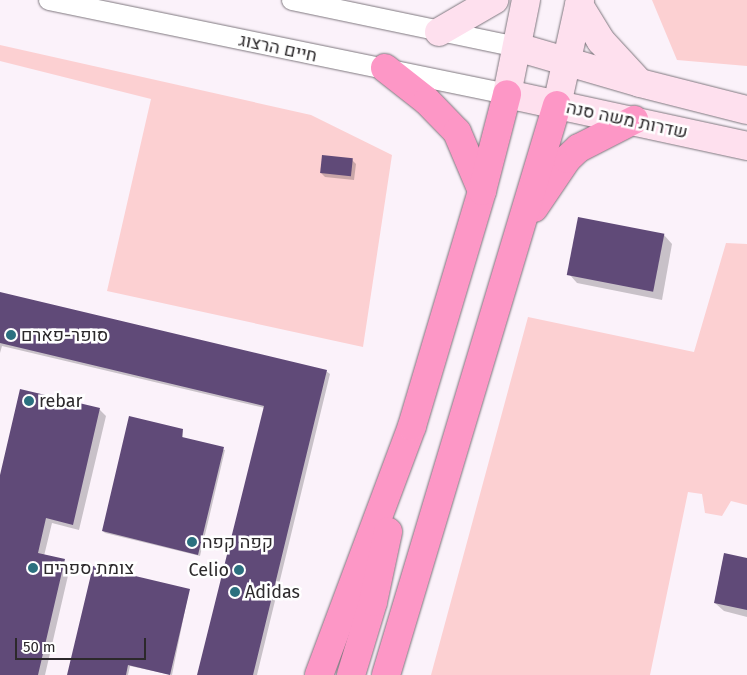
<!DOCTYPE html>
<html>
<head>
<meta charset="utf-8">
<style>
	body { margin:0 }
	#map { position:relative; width:747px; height:675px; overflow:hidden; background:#fbf2fa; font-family:"Fira Sans",Heebo,sans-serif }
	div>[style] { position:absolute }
	.green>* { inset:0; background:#fcd0d2 }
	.shadow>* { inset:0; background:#0003 }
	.building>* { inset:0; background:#604a78; transform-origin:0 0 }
	.roads { filter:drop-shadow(0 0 1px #7e777e) drop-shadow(0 0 1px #7e777e) }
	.street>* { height:20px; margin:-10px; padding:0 10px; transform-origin:10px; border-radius:10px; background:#fff }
	.secondary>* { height:28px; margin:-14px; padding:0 14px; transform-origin:14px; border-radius:14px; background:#fee0ee }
	.highway>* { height:28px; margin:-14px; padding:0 14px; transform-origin:14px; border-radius:14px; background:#fd97c6 }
	.dots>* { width:14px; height:14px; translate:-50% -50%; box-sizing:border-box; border:2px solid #fff; border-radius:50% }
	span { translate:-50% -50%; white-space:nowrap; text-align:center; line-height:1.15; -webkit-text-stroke:5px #fff; paint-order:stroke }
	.street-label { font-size:18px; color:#2c292b }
	.poi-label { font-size:18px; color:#2c292b }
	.left { translate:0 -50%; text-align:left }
	.right { translate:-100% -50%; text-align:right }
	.scale { position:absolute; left:15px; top:638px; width:131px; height:22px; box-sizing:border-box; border:2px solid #2c292b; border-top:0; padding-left:6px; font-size:15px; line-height:18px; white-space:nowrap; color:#2c292b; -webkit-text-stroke:4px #fff; paint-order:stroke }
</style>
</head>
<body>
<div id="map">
	<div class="green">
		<i style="clip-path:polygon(652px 0,747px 0,747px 66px,677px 60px)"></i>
		<i style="clip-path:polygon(0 45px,311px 115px,392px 155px,363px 347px,107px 291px,151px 99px,0 61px)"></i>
		<i style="clip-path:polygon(726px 243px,747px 244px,747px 505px,731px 501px,722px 516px,705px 513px,702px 494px,688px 492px,650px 675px,431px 675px,528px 317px,694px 352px)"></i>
	</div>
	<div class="shadow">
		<i style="clip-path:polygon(352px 160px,356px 164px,354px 180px,325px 177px,321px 173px)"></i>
		<i style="clip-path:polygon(579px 219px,664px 235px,672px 244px,662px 300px,577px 283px,569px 274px)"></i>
		<i style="clip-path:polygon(0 293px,326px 371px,330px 374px,257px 675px,198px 675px,265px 408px,2px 346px,0 353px)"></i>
		<i style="clip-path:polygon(21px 391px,100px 410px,106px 416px,79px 530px,52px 523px,44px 556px,64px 561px,70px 567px,45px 675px,0 675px,0 481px)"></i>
		<i style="clip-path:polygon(183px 430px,183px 439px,225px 450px,200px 556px,105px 533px,103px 531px)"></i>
		<i style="clip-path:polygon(747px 560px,747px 617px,724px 611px,715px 603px)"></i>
		<i style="clip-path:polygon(189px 590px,172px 675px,130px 666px,128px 675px,69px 675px)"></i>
	</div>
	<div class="building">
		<i style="left:322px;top:155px;width:31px;height:18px;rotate:6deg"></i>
		<i style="left:578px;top:217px;width:88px;height:59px;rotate:11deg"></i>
		<i style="clip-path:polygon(0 292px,327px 370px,253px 675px,197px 675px,264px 406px,0 343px)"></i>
		<i style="clip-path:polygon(20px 389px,100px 408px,73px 525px,46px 518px,38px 553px,65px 559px,38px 675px,0 675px,0 475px)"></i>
		<i style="clip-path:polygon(129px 416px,183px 429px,182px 437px,224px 447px,198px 555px,102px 531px)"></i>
		<i style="clip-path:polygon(724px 553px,747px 558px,747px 610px,714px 603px)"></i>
		<i style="clip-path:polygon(93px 566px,190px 589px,170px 675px,128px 665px,126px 675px,67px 675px)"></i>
	</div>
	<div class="roads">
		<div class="street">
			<i style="left:49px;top:0;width:468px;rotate:11.6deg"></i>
			<i style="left:292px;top:0;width:230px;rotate:11.8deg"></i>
		</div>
		<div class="secondary">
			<i style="left:526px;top:0;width:96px;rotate:101.4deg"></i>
			<i style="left:507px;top:94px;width:246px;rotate:12.2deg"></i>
			<i style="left:579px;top:5px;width:42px;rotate:58.6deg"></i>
			<i style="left:601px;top:41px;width:53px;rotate:47.3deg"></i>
			<i style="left:439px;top:32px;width:64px;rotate:-30.2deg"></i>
			<i style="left:517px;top:47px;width:128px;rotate:16.3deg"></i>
			<i style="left:640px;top:83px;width:110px;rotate:14.2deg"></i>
			<i style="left:557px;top:105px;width:107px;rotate:-77.6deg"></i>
		</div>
		<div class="highway">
			<i style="left:385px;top:68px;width:53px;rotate:38.2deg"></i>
			<i style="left:427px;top:101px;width:43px;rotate:45.9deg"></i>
			<i style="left:457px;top:132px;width:64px;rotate:67deg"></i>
			<i style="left:534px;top:208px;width:59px;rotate:-56deg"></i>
			<i style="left:567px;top:159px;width:16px;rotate:-43deg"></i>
			<i style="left:579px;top:148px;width:62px;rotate:-27deg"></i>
			<i style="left:319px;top:675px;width:266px;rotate:-69.5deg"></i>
			<i style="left:412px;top:426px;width:245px;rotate:-73.4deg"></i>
			<i style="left:482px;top:191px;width:100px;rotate:-75.5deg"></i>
			<i style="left:351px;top:675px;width:76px;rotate:-73.2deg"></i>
			<i style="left:373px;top:602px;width:72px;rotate:-77.9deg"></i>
			<i style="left:386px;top:675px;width:595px;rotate:-73.3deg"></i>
		</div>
	</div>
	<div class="dots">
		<i style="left:11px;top:335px;background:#2b707f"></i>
		<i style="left:29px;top:401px;background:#2b707f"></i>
		<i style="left:192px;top:542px;background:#2b707f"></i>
		<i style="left:33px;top:568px;background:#2b707f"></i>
		<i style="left:239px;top:570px;background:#2b707f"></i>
		<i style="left:235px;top:592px;background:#2b707f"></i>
	</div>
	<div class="street-label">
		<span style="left:278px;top:48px;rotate:12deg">חיים הרצוג</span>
		<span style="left:627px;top:120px;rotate:12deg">שדרות משה סנה</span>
	</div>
	<div class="poi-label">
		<span class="left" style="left:21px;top:335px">סופר-פארם</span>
		<span class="left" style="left:39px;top:401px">rebar</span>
		<span class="left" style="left:202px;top:542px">קפה קפה</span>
		<span class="left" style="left:43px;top:568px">צומת ספרים</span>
		<span class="right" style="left:229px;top:570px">Celio</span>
		<span class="left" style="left:245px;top:592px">Adidas</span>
	</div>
	<div class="scale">50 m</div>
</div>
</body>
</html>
